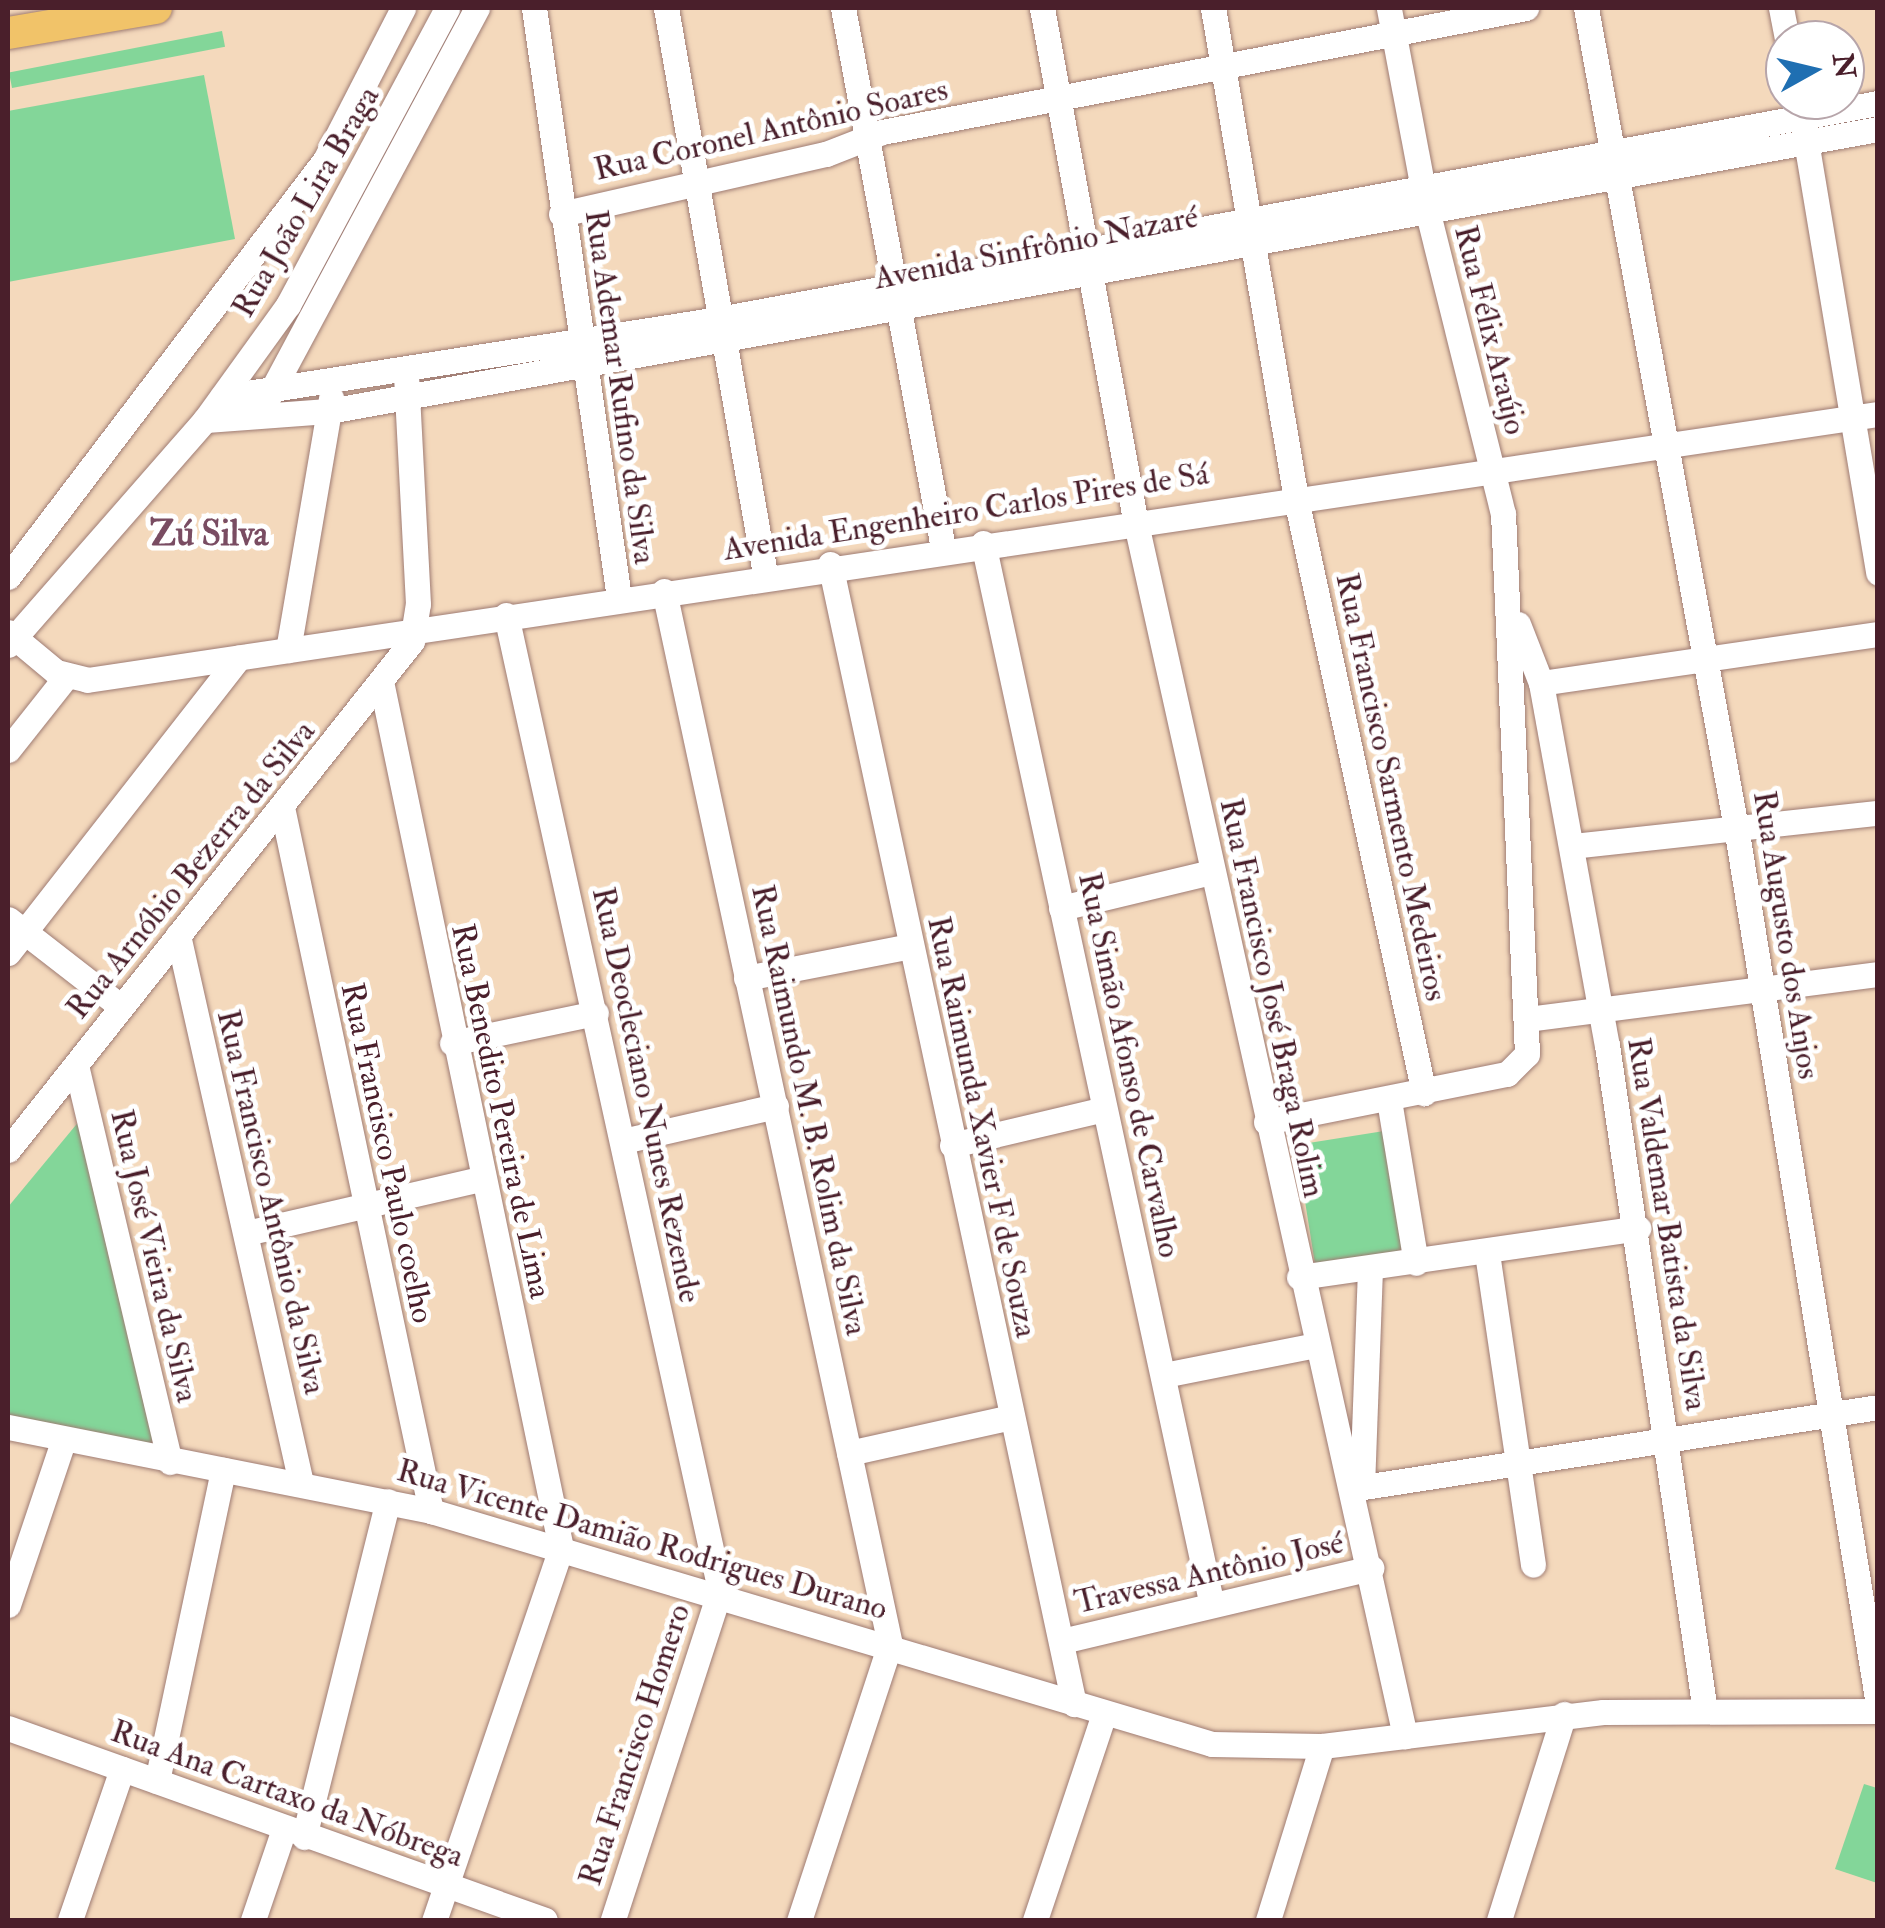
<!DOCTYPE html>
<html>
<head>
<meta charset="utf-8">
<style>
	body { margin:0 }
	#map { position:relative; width:1885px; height:1928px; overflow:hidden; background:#f4d9bc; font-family:"IM FELL Double Pica",serif }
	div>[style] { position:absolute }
	.green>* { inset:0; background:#83d699; transform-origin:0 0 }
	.roads { filter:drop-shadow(0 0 2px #9f7c74) drop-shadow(0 0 2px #9f7c74) }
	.minor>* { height:25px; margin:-12.5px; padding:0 12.5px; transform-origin:12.5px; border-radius:12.5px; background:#fff }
	.major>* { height:32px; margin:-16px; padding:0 16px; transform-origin:16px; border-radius:16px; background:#f1c369 }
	span { translate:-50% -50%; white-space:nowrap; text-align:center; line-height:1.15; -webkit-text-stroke:10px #fff; paint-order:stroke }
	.street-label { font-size:32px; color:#4a1f2b }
	.neighbourhood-label { font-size:35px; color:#794c62; font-weight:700 }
	.frame { position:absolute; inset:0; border:10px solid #4a1f2b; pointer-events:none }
	.north { position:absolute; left:1765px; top:20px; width:100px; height:100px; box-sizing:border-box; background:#fff; border:2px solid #b7a5aa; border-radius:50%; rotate:82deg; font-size:28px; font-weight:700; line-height:40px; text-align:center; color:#4a1f2b }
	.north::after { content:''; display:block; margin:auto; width:35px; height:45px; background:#1f6fb2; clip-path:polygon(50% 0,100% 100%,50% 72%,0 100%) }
</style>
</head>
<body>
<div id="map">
	<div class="green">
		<i style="left:222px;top:31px;width:16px;height:217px;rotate:79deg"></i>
		<i style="clip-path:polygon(204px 75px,235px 239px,8px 282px,8px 111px)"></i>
		<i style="clip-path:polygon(90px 1108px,169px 1459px,8px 1421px,8px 1207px)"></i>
		<i style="left:1384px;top:1131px;width:135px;height:89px;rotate:81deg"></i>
		<i style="clip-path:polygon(1864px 1784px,1877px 1788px,1877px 1883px,1835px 1869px)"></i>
	</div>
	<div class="roads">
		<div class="minor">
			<i style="left:534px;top:8px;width:596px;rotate:81.8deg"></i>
			<i style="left:666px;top:8px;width:575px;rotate:80.08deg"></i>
			<i style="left:843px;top:8px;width:549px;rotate:79.51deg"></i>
			<i style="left:1042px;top:8px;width:519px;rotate:79.69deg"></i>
			<i style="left:1135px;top:519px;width:1247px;rotate:77.49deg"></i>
			<i style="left:1213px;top:8px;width:493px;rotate:80.4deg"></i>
			<i style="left:1295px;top:494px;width:613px;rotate:77.85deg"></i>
			<i style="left:1586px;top:8px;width:839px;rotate:79.63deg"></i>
			<i style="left:1737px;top:833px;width:883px;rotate:80.81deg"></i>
			<i style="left:1781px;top:8px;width:33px;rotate:79deg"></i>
			<i style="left:1804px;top:129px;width:450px;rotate:80.5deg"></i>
			<i style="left:561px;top:214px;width:272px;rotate:-12.8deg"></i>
			<i style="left:826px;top:154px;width:60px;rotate:-21.4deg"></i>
			<i style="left:882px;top:132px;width:656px;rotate:-10.9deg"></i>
			<i style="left:222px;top:397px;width:503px;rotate:-8.92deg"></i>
			<i style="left:719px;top:319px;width:1179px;rotate:-10.56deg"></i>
			<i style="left:263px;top:407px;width:453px;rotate:-61.8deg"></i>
			<i style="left:205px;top:420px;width:124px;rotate:-4.2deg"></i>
			<i style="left:329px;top:411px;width:1574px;rotate:-10.32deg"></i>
			<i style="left:983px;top:543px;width:1082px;rotate:77.84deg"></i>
			<i style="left:830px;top:564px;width:1166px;rotate:77.92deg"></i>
			<i style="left:8px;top:577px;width:524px;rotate:-52.76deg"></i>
			<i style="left:325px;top:160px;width:171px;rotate:-62.8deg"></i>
			<i style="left:664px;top:591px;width:1077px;rotate:77.89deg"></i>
			<i style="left:890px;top:1644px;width:291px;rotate:108.2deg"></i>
			<i style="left:506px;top:615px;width:998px;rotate:77.62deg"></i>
			<i style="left:720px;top:1590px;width:347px;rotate:108deg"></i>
			<i style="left:1518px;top:624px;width:63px;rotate:68.7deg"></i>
			<i style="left:1541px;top:683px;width:368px;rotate:79.7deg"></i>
			<i style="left:1607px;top:1045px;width:673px;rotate:81.63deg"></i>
			<i style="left:8px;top:632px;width:62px;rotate:39.8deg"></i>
			<i style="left:56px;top:672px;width:32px;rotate:14deg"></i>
			<i style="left:87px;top:680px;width:1811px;rotate:-8.45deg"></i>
			<i style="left:8px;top:645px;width:299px;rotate:-48.8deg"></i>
			<i style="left:205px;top:420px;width:142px;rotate:-54.2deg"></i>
			<i style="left:288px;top:305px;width:337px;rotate:-61.8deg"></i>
			<i style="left:288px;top:650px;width:256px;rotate:-80.3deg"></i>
			<i style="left:1541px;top:683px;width:341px;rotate:-8.3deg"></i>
			<i style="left:382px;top:686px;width:880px;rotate:78.27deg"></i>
			<i style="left:561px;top:1548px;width:393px;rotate:108.8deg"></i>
			<i style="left:8px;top:750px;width:92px;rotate:-51.6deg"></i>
			<i style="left:282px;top:807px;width:720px;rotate:78.05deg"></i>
			<i style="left:1572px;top:846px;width:308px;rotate:-6.2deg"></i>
			<i style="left:1061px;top:908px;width:154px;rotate:-13.5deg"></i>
			<i style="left:8px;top:919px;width:142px;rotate:37.8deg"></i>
			<i style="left:178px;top:935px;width:562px;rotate:77.35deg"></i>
			<i style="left:8px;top:953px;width:375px;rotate:-52deg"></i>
			<i style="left:746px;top:978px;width:167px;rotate:-11deg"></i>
			<i style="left:1527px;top:1019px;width:354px;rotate:-7.3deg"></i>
			<i style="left:452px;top:1043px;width:147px;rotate:-11.8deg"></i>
			<i style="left:76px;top:1065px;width:408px;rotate:76.7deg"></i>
			<i style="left:1389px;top:1100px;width:165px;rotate:80.6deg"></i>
			<i style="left:1266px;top:1122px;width:246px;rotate:-11.3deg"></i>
			<i style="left:1507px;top:1074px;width:28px;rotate:-45deg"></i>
			<i style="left:1527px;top:1054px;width:541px;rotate:-92.54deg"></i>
			<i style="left:1503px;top:514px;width:313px;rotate:-104deg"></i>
			<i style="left:1427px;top:210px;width:206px;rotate:-100.7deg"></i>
			<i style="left:623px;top:1141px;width:157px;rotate:-12.9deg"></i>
			<i style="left:952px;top:1145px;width:156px;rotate:-13.3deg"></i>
			<i style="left:8px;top:1150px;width:650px;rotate:-51.56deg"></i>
			<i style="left:412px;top:641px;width:37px;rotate:-81deg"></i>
			<i style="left:418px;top:604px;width:227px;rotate:-93deg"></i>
			<i style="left:246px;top:1233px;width:240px;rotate:-13deg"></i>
			<i style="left:1487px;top:1253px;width:315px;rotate:81.6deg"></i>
			<i style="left:1299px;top:1277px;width:343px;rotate:-8.2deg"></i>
			<i style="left:1164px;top:1375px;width:155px;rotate:-11.2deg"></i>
			<i style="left:8px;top:1427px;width:431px;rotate:11.2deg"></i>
			<i style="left:431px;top:1511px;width:815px;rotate:16.61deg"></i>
			<i style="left:1212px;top:1744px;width:110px;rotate:1deg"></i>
			<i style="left:1322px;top:1746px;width:283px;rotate:-6.9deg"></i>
			<i style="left:1603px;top:1712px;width:275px;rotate:-0.2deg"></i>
			<i style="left:849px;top:1453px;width:167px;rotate:-12.5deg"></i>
			<i style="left:1362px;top:1487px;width:217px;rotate:-87.9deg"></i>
			<i style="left:1351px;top:1489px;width:533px;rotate:-8.84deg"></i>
			<i style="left:8px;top:1605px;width:175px;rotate:-71.4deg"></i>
			<i style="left:1062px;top:1641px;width:318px;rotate:-13.3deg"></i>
			<i style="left:8px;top:1728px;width:570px;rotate:19.67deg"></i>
			<i style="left:157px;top:1781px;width:318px;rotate:-78deg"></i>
			<i style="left:304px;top:1837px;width:346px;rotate:-76deg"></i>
			<i style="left:70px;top:1920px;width:160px;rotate:-71deg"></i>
			<i style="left:253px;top:1920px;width:96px;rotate:-71.2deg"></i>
			<i style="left:1035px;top:1920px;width:214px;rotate:-71.5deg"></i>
			<i style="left:1268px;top:1920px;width:182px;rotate:-72.8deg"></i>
			<i style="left:1499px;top:1920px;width:216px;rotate:-72.5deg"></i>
		</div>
		<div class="major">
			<i style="left:8px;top:33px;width:150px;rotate:-9.6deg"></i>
		</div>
	</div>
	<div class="street-label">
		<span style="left:771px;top:130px;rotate:-13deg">Rua Coronel Antônio Soares</span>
		<span style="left:306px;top:202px;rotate:-60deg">Rua João Lira Braga</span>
		<span style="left:1036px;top:248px;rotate:-11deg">Avenida Sinfrônio Nazaré</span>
		<span style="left:1490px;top:330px;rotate:76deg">Rua Félix Araújo</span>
		<span style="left:620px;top:387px;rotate:82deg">Rua Ademar Rufino da Silva</span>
		<span style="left:966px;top:512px;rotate:-9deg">Avenida Engenheiro Carlos Pires de Sá</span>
		<span style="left:1391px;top:787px;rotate:78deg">Rua Francisco Sarmento Medeiros</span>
		<span style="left:191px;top:870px;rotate:-51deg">Rua Arnóbio Bezerra da Silva</span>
		<span style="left:1786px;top:935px;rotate:81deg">Rua Augusto dos Anjos</span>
		<span style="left:1272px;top:998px;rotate:78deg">Rua Francisco José Braga Rolim</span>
		<span style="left:1129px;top:1065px;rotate:78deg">Rua Simão Afonso de Carvalho</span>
		<span style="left:646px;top:1095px;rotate:78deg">Rua Deocleciano Nunes Rezende</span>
		<span style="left:809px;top:1110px;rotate:78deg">Rua Raimundo M. B. Rolim da Silva</span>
		<span style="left:501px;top:1111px;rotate:78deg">Rua Benedito Pereira de Lima</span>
		<span style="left:982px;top:1127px;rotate:78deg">Rua Raimunda Xavier F de Souza</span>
		<span style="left:387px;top:1153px;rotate:78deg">Rua Francisco Paulo coelho</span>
		<span style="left:271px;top:1202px;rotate:77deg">Rua Francisco Antônio da Silva</span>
		<span style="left:1667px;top:1224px;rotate:81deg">Rua Valdemar Batista da Silva</span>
		<span style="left:154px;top:1256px;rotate:77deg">Rua José Vieira da Silva</span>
		<span style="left:642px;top:1540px;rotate:16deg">Rua Vicente Damião Rodrigues Durano</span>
		<span style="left:1209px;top:1573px;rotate:-13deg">Travessa Antônio José</span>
		<span style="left:635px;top:1745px;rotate:-72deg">Rua Francisco Homero</span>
		<span style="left:287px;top:1794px;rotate:20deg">Rua Ana Cartaxo da Nóbrega</span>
	</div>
	<div class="neighbourhood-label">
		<span style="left:209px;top:534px">Zú Silva</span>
	</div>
	<div class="frame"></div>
	<div class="north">N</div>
</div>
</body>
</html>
